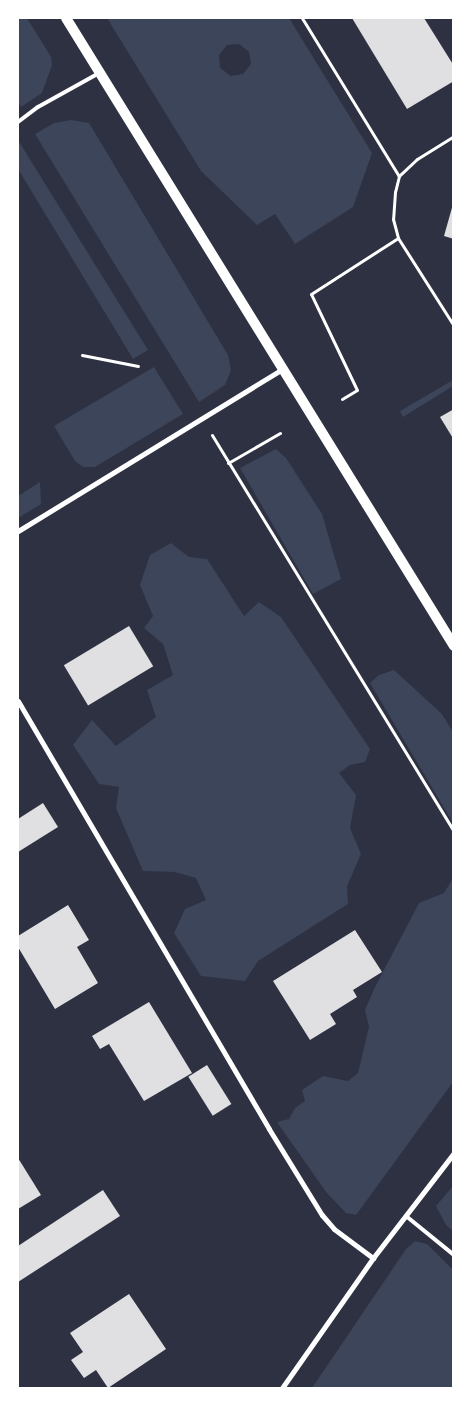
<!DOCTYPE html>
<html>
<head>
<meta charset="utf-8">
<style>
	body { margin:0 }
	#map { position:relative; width:471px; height:1406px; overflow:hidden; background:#2d3142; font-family:"Playfair Display",serif }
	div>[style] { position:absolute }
	.green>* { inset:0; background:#3c4559 }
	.building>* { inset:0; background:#e0e0e3; transform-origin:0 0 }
	.path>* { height:3px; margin:-1.5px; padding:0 1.5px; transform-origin:1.5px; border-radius:1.5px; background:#fff }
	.service>* { height:4px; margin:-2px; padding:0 2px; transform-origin:2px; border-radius:2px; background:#fff }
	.minor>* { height:5px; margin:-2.5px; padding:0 2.5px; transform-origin:2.5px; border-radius:2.5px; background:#fff }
	.secondary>* { height:10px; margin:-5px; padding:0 5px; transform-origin:5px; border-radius:5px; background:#fff }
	span { translate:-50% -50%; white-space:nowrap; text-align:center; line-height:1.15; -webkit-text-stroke:5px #fff; paint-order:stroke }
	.frame { position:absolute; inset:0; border:19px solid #fff; pointer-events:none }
</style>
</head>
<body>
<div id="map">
	<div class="green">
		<i style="clip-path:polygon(18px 18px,27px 18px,51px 57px,52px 65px,42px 93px,21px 107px,18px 102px)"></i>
		<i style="clip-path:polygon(evenodd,107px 18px,289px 18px,372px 153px,353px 207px,295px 244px,275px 214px,257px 225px,201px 171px,107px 18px,239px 44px,249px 52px,251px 64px,243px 74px,231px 76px,220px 68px,219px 55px,227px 45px,239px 44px)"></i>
		<i style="clip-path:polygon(71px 120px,89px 123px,228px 355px,231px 370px,225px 385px,199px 402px,35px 134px,54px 123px)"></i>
		<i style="clip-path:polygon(18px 140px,148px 350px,133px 359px,18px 169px)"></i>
		<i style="clip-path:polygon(154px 367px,183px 414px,95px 467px,83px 467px,75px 461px,54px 426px)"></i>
		<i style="clip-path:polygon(453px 380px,453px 386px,403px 417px,400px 411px)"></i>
		<i style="clip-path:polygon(276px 449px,286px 458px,322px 514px,341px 579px,313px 594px,240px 468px)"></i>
		<i style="clip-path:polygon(40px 482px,41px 504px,18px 518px,18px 496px)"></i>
		<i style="clip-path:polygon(171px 543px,189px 557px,207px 559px,244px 616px,259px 602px,281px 617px,370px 749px,365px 762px,350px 765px,339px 773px,356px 795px,350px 828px,361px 854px,347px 886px,348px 904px,258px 961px,245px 981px,201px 976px,174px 933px,185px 909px,206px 900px,196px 878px,175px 872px,143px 871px,116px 808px,119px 787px,99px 784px,73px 745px,92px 720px,116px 746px,156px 717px,147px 690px,173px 675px,163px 644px,144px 628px,153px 616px,140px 585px,150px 555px)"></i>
		<i style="clip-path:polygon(394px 670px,442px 714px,453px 732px,453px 823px,370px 683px,379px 675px)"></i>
		<i style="clip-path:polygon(453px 878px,453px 1082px,356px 1215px,346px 1213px,326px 1192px,277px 1122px,289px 1119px,295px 1108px,305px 1101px,302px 1090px,323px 1076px,348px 1081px,358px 1073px,369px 1027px,365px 1010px,375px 987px,419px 903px,444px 893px)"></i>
		<i style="clip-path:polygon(453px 1186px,453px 1231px,446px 1225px,436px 1206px)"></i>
		<i style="clip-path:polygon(415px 1241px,427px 1244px,453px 1270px,453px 1388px,312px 1388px,406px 1249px)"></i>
	</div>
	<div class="building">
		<i style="clip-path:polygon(352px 18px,424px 18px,454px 66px,454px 81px,407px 109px)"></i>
		<i style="clip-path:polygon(453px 204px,454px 204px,454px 239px,444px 236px)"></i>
		<i style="clip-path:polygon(454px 409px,454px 440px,440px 417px)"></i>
		<i style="left:129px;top:626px;width:47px;height:76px;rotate:59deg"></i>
		<i style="clip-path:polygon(43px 803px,58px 827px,18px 852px,18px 819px)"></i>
		<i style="clip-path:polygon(68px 905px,89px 940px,77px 947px,98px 983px,55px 1009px,18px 947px,18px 936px)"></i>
		<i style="clip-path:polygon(355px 930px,382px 972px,353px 990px,357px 997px,330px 1014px,336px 1024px,310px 1040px,273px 981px)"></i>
		<i style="clip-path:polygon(149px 1002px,192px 1073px,144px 1101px,109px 1044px,100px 1049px,92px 1036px)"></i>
		<i style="left:207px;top:1065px;width:46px;height:22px;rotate:58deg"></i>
		<i style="clip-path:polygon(18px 1158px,41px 1195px,18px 1209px)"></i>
		<i style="clip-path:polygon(103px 1190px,120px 1216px,18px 1282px,18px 1246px)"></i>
		<i style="clip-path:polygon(129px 1294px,166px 1349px,108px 1388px,96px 1370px,84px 1378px,71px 1360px,83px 1352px,70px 1333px)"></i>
	</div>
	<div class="path">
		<i style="left:302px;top:18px;width:185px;rotate:58.5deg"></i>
		<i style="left:454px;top:136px;width:44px;rotate:148.1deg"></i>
		<i style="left:417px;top:159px;width:25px;rotate:137deg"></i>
		<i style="left:399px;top:176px;width:16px;rotate:104deg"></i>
		<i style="left:395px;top:192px;width:27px;rotate:94deg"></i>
		<i style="left:393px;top:219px;width:20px;rotate:75deg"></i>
		<i style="left:398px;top:238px;width:104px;rotate:57.5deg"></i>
		<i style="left:82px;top:355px;width:57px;rotate:11.1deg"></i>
		<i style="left:342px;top:399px;width:17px;rotate:-31deg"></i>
		<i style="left:357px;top:390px;width:106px;rotate:-115.6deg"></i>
		<i style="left:311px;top:294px;width:103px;rotate:-32.8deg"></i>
		<i style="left:212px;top:435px;width:465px;rotate:58.6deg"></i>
		<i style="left:228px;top:463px;width:60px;rotate:-30deg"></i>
	</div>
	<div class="service">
		<i style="left:18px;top:122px;width:25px;rotate:-37deg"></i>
		<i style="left:38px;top:107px;width:70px;rotate:-29.1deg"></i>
		<i style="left:406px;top:1216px;width:62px;rotate:39.1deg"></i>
	</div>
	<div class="minor">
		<i style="left:18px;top:531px;width:308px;rotate:-31.5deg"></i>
		<i style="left:18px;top:701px;width:496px;rotate:59.6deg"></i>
		<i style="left:269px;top:1129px;width:101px;rotate:58.4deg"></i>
		<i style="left:322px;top:1215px;width:18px;rotate:49deg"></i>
		<i style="left:334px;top:1229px;width:49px;rotate:36.6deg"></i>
		<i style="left:282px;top:1388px;width:159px;rotate:-55deg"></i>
		<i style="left:373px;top:1258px;width:133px;rotate:-52.4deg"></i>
	</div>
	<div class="secondary">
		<i style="left:66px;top:18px;width:738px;rotate:58.29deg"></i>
	</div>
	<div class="frame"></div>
</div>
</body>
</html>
